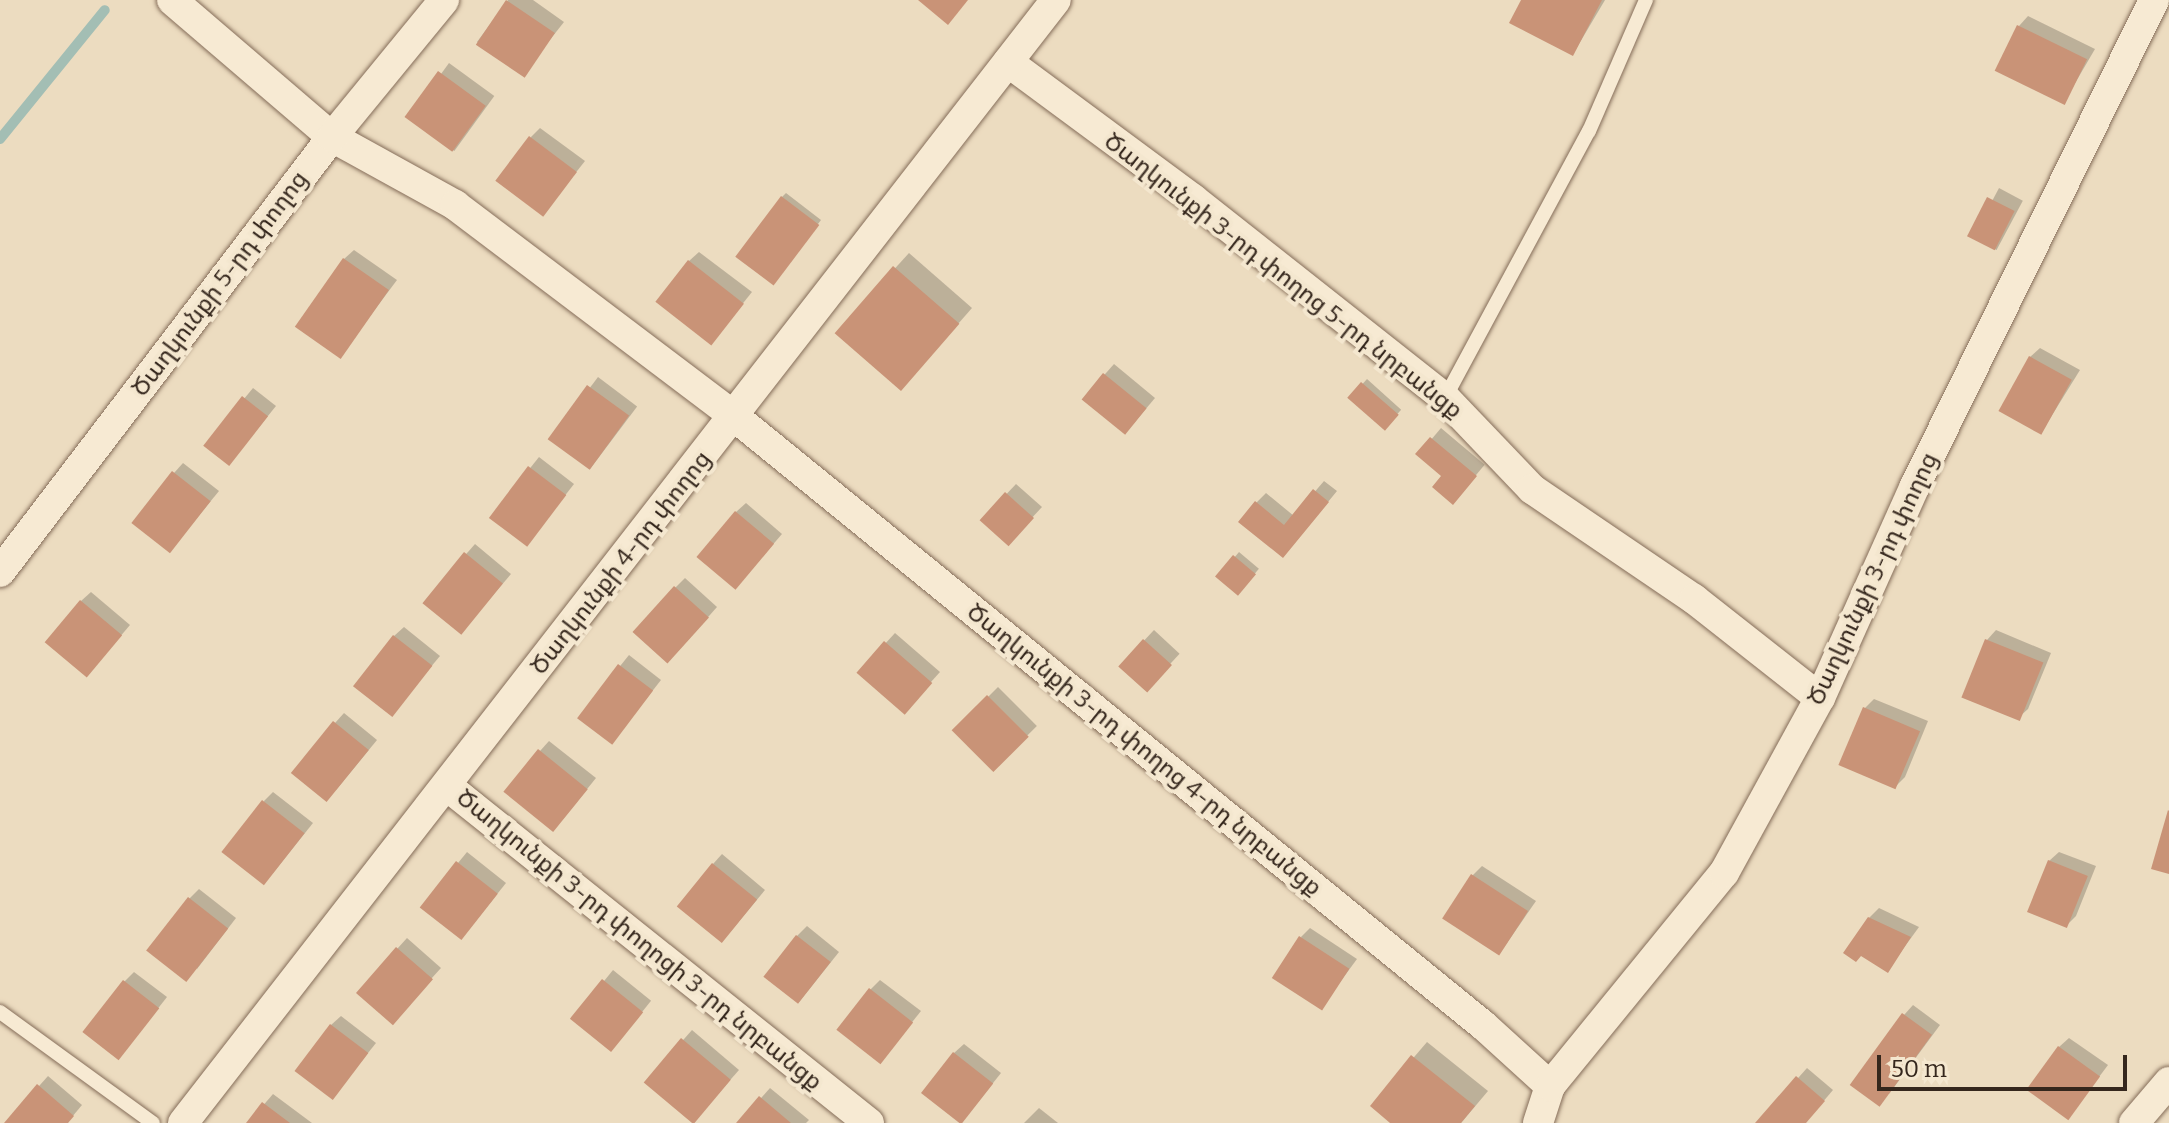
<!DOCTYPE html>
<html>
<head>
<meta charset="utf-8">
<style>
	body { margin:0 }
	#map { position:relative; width:2169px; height:1123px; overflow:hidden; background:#ecdcc0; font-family:Bitter,"Noto Sans Armenian",serif }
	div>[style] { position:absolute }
	.shadow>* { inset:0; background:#0003; transform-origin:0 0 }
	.stream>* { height:10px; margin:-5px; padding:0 5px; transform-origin:5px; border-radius:5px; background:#a3beb4 }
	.building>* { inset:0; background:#c99377; transform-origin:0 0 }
	.roads { filter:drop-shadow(0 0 2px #856d59) drop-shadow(0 0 2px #856d59) }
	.lane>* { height:14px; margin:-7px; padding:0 7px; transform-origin:7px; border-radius:7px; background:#f7ead3 }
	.street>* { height:30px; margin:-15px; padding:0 15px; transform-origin:15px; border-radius:15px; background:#f7ead3 }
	span { translate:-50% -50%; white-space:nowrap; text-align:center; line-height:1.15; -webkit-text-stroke:8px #f4e7cf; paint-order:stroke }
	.street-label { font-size:24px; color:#35271d }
	.scale { position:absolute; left:1877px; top:1055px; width:250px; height:36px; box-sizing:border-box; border:4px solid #35271d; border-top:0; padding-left:10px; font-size:24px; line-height:28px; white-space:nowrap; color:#35271d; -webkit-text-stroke:6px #f4e7cf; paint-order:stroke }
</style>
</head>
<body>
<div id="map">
	<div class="shadow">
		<i style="clip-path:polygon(508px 0,533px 0,564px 22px,522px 75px,477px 42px)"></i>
		<i style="clip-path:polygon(1523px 0,1605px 0,1573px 54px)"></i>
		<i style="clip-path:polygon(2028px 16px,2095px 49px,2064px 102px,2019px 26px)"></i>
		<i style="left:449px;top:63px;width:56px;height:68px;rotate:36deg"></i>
		<i style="clip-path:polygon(540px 128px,585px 161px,543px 214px,531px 137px)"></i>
		<i style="left:1999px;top:188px;width:27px;height:56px;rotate:28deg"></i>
		<i style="clip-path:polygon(786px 193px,821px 220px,777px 278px,782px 197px)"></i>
		<i style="clip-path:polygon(354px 250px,397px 280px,340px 356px,344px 259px)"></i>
		<i style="clip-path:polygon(699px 252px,752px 292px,712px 342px,689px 261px)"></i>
		<i style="clip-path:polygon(909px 253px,972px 308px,915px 373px,837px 332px)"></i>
		<i style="clip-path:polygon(2040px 348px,2080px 370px,2041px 433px,2030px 357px)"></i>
		<i style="clip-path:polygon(1114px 364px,1155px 398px,1134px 423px,1083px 399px)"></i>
		<i style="left:598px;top:377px;width:49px;height:78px;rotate:37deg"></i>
		<i style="left:1367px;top:379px;width:46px;height:25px;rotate:42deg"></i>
		<i style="clip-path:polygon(253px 388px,276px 406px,238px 453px,206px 445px)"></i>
		<i style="left:1441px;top:428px;width:57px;height:35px;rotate:40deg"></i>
		<i style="clip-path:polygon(539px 457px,574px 484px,535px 534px,491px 517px)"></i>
		<i style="clip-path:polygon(183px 463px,219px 491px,170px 551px,174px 473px)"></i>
		<i style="clip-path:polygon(1324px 481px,1337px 491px,1292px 546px,1256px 503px,1266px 493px,1294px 516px)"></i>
		<i style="clip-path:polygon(1016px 484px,1042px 507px,1017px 534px,982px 520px)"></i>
		<i style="clip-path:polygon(746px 503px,782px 534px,744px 578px,736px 512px)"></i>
		<i style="clip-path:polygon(475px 544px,511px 574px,470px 622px,424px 602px)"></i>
		<i style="left:1239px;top:552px;width:26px;height:32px;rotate:40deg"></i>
		<i style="clip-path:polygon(685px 578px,717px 607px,678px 651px,675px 588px)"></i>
		<i style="clip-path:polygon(91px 592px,130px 625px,96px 665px,81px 601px)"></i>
		<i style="clip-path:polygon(404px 627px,440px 656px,399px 705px,394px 636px)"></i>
		<i style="left:1154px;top:630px;width:35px;height:50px;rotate:43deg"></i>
		<i style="clip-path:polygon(1996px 630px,2051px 653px,2028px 709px,2018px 718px,1987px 640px)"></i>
		<i style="clip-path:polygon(895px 633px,940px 672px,912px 703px,859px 672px)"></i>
		<i style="clip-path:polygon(629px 655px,661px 680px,621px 731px,579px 717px)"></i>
		<i style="left:998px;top:687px;width:55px;height:62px;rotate:45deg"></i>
		<i style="clip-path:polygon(1874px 699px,1928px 721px,1905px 777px,1896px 786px,1864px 709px)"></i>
		<i style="clip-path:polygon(344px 713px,377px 740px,336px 790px,335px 723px)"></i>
		<i style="clip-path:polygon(549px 741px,596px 778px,563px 819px,540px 751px)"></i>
		<i style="clip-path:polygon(273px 792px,313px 823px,273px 873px,264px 801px)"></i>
		<i style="clip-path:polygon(467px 852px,506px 883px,470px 928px,422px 907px)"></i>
		<i style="clip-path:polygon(2059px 852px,2096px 866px,2076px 916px,2066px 926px,2049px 861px)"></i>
		<i style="clip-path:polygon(722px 854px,765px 890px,731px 931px,713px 864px)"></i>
		<i style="clip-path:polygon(1482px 866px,1536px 901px,1500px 953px,1472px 876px)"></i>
		<i style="clip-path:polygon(199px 889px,236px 918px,197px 969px,189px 899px)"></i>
		<i style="clip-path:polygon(1879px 908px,1919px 927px,1887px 971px,1861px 954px,1869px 918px)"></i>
		<i style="clip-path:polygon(807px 926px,839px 952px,799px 1002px,797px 936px)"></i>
		<i style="clip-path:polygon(1310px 928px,1357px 959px,1321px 1008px,1301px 937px)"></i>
		<i style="clip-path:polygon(407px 938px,441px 968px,401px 1012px,358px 992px)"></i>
		<i style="left:613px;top:970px;width:49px;height:62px;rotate:39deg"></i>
		<i style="clip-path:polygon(134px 972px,167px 997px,119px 1058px,124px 982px)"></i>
		<i style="clip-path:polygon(880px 980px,921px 1011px,881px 1061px,870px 990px)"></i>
		<i style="clip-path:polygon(1913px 1005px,1940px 1025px,1889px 1094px,1904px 1015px)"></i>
		<i style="clip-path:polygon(341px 1016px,376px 1043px,340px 1088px,331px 1025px)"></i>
		<i style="clip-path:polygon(692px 1030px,739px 1070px,702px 1112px,646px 1082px)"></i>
		<i style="clip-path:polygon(2069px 1038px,2108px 1065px,2069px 1117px,2059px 1047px)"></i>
		<i style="clip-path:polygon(1427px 1042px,1488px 1091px,1461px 1123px,1394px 1123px,1372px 1106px)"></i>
		<i style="clip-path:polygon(964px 1044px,1001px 1073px,970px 1112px,954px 1053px)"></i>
		<i style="clip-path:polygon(1807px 1068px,1833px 1090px,1805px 1123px,1758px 1123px)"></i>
		<i style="clip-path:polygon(48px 1076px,82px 1105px,67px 1123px,6px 1123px)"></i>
		<i style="clip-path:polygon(770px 1088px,809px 1120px,806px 1123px,739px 1123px)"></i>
		<i style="clip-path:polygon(273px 1094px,312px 1123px,248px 1123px)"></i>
		<i style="clip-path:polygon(1039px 1108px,1058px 1123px,1024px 1123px)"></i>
	</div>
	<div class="stream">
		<i style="left:0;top:139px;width:166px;rotate:-50.9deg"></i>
	</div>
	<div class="building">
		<i style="left:506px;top:0;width:59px;height:54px;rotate:34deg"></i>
		<i style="clip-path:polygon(918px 0,968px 0,948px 25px)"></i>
		<i style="clip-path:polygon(1521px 0,1602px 0,1573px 56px,1509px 23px)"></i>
		<i style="left:2017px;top:25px;width:78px;height:51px;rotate:26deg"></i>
		<i style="left:438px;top:71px;width:59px;height:57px;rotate:36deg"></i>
		<i style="left:529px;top:136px;width:60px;height:56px;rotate:37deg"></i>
		<i style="left:781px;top:196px;width:48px;height:76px;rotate:37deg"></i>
		<i style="left:1987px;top:197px;width:31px;height:44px;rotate:27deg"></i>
		<i style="left:343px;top:258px;width:56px;height:84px;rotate:35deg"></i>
		<i style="left:688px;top:260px;width:71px;height:53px;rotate:38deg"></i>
		<i style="left:893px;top:266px;width:88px;height:89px;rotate:41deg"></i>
		<i style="left:2029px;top:356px;width:49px;height:63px;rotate:29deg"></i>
		<i style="left:1103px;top:373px;width:56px;height:34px;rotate:39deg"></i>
		<i style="left:1361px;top:382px;width:50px;height:21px;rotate:41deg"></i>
		<i style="left:587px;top:385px;width:52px;height:67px;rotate:36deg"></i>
		<i style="left:242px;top:396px;width:33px;height:63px;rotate:38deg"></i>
		<i style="clip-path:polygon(1430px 437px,1477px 476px,1453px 505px,1432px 487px,1441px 476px,1415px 454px)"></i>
		<i style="left:528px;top:466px;width:48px;height:65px;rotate:37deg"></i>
		<i style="left:172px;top:471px;width:49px;height:66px;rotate:38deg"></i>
		<i style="clip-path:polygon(1313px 489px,1329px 502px,1283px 558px,1238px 522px,1255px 501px,1284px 525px)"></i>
		<i style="left:1005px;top:492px;width:39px;height:38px;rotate:42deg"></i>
		<i style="left:735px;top:511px;width:51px;height:60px;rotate:40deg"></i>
		<i style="left:464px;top:552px;width:50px;height:66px;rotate:39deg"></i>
		<i style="left:1233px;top:555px;width:30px;height:28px;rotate:40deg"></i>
		<i style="left:674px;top:586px;width:47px;height:62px;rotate:42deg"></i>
		<i style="left:80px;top:600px;width:55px;height:55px;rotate:40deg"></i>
		<i style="left:393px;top:635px;width:50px;height:65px;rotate:38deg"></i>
		<i style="left:1143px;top:639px;width:39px;height:37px;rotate:42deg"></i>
		<i style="left:1985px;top:639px;width:63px;height:63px;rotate:22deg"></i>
		<i style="left:884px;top:641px;width:64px;height:42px;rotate:41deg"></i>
		<i style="left:618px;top:664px;width:44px;height:68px;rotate:37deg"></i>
		<i style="left:987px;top:695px;width:59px;height:50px;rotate:45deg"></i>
		<i style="left:1863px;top:707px;width:62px;height:63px;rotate:23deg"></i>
		<i style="left:333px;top:721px;width:46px;height:67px;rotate:39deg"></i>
		<i style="left:538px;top:749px;width:64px;height:55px;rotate:39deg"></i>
		<i style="left:262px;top:800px;width:54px;height:66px;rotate:38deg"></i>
		<i style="clip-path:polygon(2168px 810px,2169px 811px,2169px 874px,2151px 869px)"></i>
		<i style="left:2048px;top:860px;width:43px;height:56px;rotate:22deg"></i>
		<i style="left:456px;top:861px;width:53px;height:59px;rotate:38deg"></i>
		<i style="left:712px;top:863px;width:58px;height:56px;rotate:39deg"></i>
		<i style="left:1471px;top:874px;width:68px;height:53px;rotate:33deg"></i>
		<i style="left:188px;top:897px;width:51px;height:68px;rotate:38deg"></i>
		<i style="clip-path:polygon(1868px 917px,1911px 937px,1888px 973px,1861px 956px,1856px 962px,1843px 953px)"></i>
		<i style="left:796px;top:935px;width:44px;height:53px;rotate:38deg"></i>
		<i style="left:1299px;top:936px;width:60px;height:50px;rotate:33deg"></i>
		<i style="left:396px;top:947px;width:49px;height:61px;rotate:41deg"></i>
		<i style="left:602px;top:979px;width:53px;height:51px;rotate:39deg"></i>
		<i style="left:123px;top:980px;width:46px;height:66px;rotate:38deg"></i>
		<i style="left:869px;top:988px;width:56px;height:53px;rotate:38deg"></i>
		<i style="left:1902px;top:1013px;width:37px;height:89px;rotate:36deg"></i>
		<i style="left:330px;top:1024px;width:48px;height:59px;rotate:37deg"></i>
		<i style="left:681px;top:1038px;width:65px;height:58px;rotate:40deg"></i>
		<i style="left:2058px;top:1046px;width:52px;height:54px;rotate:36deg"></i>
		<i style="left:953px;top:1052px;width:51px;height:52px;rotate:38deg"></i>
		<i style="clip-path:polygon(1411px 1055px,1475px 1106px,1461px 1123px,1390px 1123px,1370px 1106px)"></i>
		<i style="clip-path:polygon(1796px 1076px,1825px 1101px,1806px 1123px,1755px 1123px)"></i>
		<i style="clip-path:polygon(37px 1084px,74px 1116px,68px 1123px,4px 1123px)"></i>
		<i style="clip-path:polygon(759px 1096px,791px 1123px,736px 1123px)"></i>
		<i style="clip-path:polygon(262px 1102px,290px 1123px,246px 1123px)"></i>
	</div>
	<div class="roads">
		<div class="lane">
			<i style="left:1445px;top:398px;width:303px;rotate:-61.7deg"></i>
			<i style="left:1589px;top:131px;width:143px;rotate:-66.5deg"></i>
			<i style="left:0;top:1012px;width:189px;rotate:36deg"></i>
		</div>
		<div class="street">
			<i style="left:172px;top:0;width:211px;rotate:40.6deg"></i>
			<i style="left:332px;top:137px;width:141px;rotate:28.9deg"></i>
			<i style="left:455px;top:205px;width:351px;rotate:37.1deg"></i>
			<i style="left:735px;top:417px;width:964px;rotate:39.11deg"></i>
			<i style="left:1483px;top:1025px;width:91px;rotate:42.3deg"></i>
			<i style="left:1008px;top:62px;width:230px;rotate:36.5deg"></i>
			<i style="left:1193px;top:199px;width:321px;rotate:38.3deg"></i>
			<i style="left:1445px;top:398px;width:126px;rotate:46.3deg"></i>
			<i style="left:1532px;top:489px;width:196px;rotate:34.2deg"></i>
			<i style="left:1694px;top:599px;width:160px;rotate:38.2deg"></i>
			<i style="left:0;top:572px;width:547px;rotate:-52.65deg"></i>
			<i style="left:332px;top:137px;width:177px;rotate:-50.7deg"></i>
			<i style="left:447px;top:786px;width:540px;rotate:38.61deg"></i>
			<i style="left:183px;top:1123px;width:1422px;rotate:-52.14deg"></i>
			<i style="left:1538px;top:1123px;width:39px;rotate:-72deg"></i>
			<i style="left:1550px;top:1086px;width:275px;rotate:-50.8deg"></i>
			<i style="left:1724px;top:873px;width:200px;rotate:-61.3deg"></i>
			<i style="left:1820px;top:698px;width:232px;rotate:-65.9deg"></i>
			<i style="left:1915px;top:486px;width:542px;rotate:-63.81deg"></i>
			<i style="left:2134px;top:1123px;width:54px;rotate:-49.5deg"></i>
		</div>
	</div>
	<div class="street-label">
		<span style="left:1283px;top:276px;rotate:38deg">Ծաղկունքի 3-րդ փողոց 5-րդ նրբանցք</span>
		<span style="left:220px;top:284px;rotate:-53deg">Ծաղկունքի 5-րդ փողոց</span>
		<span style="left:621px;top:563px;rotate:-52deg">Ծաղկունքի 4-րդ փողոց</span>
		<span style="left:1873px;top:579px;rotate:-65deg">Ծաղկունքի 3-րդ փողոց</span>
		<span style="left:1144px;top:750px;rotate:39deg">Ծաղկունքի 3-րդ փողոց 4-րդ նրբանցք</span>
		<span style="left:639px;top:940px;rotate:39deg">Ծաղկունքի 3-րդ փողոցի 3-րդ նրբանցք</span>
	</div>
	<div class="scale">50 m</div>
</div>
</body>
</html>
